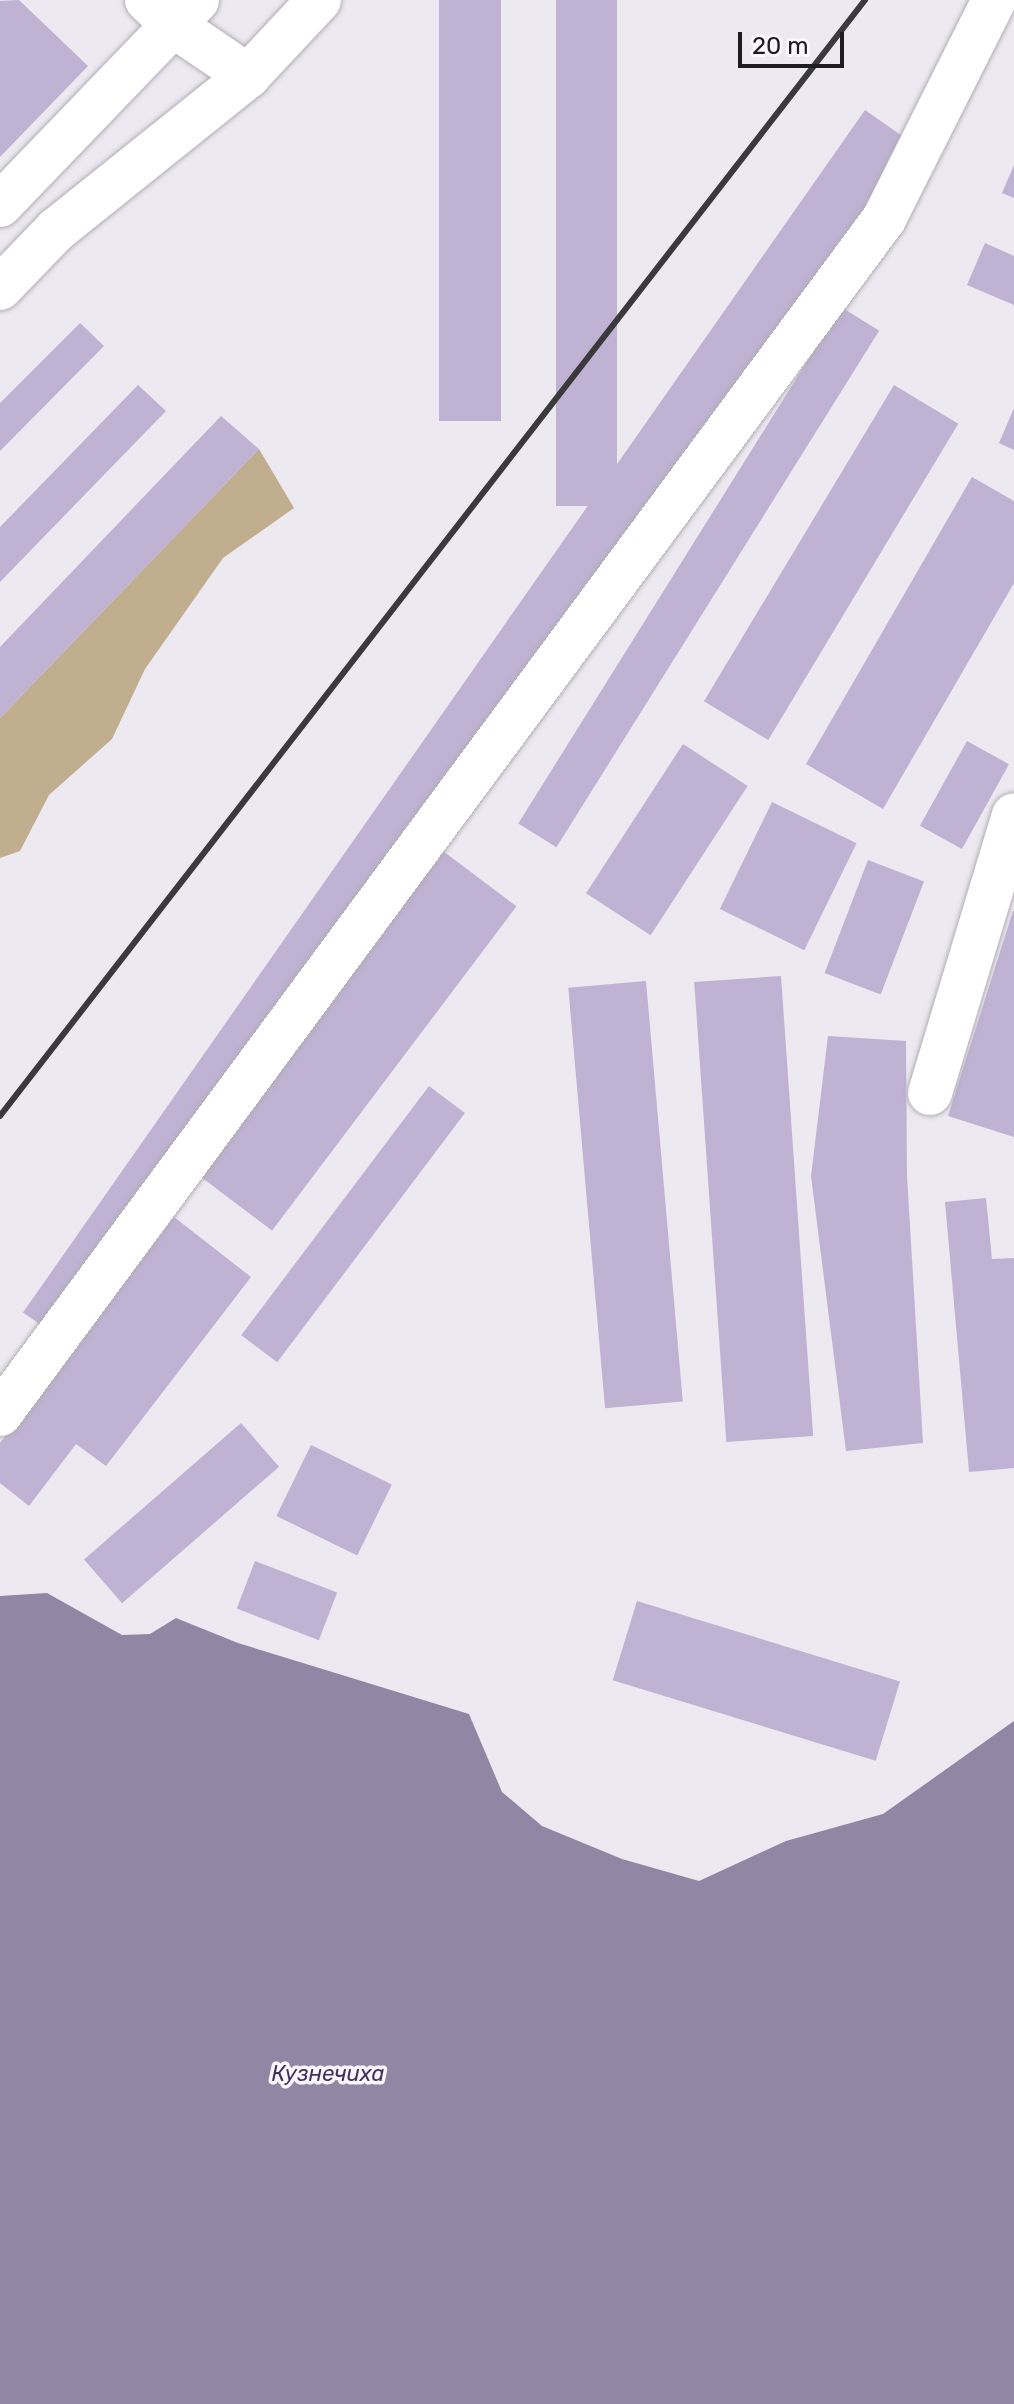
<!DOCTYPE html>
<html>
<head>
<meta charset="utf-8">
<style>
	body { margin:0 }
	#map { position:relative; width:1014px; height:2404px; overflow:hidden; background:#ece9f0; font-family:Rubik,sans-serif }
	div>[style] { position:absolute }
	.forest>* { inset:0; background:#c0ae8f }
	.water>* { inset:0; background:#9286a5 }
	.building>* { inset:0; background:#bfb2d3; transform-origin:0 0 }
	.roads { filter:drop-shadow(0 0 2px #b0aeb4) drop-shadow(0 0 2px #b0aeb4) }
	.minor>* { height:44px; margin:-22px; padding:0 22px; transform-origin:22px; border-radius:22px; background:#fff }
	.rail>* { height:6px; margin:-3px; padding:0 3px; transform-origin:3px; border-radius:3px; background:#3a393c }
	span { translate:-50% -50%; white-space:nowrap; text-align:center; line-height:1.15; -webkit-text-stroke:7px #f9f7fd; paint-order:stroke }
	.water-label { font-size:22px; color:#44305d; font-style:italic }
	.scale { position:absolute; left:738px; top:32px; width:106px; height:36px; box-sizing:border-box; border:4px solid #1d1d1f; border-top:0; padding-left:10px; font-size:24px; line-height:28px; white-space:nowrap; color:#1d1d1f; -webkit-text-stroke:6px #f9f7fd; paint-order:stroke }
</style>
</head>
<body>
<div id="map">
	<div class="forest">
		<i style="clip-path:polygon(259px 449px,294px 508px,223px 558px,145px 669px,112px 739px,49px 795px,20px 851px,0 858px,0 718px)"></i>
	</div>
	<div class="water">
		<i style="clip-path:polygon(47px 1593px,122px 1635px,150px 1634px,176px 1618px,238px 1643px,469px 1714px,502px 1792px,542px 1826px,622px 1859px,699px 1881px,786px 1841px,883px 1814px,1014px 1721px,1014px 2404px,0 2404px,0 1596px)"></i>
	</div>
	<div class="building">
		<i style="clip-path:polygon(19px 0,88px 66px,0 157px,0 1px)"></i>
		<i style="left:439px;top:0;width:62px;height:421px"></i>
		<i style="left:556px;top:0;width:61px;height:506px"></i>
		<i style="left:865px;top:110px;width:62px;height:1468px;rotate:35deg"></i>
		<i style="clip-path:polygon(1014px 165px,1014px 198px,1002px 193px)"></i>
		<i style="clip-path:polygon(985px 243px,1014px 256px,1014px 305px,967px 285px)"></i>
		<i style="left:841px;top:307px;width:45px;height:609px;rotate:32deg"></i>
		<i style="clip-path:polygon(80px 323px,104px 346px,0 451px,0 403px)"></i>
		<i style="clip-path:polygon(138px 385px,166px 411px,0 582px,0 527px)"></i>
		<i style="left:894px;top:385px;width:75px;height:369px;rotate:31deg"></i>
		<i style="clip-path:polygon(1014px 408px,1014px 450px,999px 443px)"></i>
		<i style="clip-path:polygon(221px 416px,259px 449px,0 718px,0 647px)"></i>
		<i style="clip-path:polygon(972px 477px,1014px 501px,1014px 583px,883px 809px,806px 764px)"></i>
		<i style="left:967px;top:741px;width:48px;height:97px;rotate:29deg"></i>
		<i style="left:683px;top:744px;width:77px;height:178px;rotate:33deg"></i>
		<i style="left:772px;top:802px;width:94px;height:119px;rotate:26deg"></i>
		<i style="left:443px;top:851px;width:92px;height:406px;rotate:37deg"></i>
		<i style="left:868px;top:860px;width:60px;height:121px;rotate:21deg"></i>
		<i style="clip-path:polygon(1013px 911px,1014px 911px,1014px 1137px,948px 1116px)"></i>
		<i style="left:781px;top:976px;width:461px;height:87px;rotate:86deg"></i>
		<i style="left:646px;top:981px;width:422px;height:78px;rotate:85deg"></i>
		<i style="clip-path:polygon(828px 1036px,906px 1041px,907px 1176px,923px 1443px,846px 1451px,811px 1176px)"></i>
		<i style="left:429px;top:1086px;width:45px;height:312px;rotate:37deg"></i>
		<i style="clip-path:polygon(986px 1198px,992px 1259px,1014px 1258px,1014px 1468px,969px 1472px,945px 1202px)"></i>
		<i style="clip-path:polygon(174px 1217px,251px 1277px,106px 1466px,76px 1444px,29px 1506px,0 1483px,0 1443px)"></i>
		<i style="left:241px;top:1423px;width:58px;height:208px;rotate:49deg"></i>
		<i style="left:311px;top:1445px;width:90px;height:79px;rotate:26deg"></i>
		<i style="left:255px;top:1561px;width:88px;height:51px;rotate:21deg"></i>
		<i style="left:637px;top:1601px;width:275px;height:83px;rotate:17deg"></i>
	</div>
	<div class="roads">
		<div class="minor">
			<i style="left:147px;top:0;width:36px;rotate:44deg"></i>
			<i style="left:173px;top:25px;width:91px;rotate:34.2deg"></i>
			<i style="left:0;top:205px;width:284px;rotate:-46.1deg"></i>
			<i style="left:0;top:288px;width:81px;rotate:-46deg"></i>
			<i style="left:56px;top:230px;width:246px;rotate:-38.7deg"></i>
			<i style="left:248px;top:76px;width:104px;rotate:-46.9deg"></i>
			<i style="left:930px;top:1093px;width:290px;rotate:-73.2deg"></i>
			<i style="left:0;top:1414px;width:1486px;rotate:-53.51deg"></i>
			<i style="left:884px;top:219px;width:245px;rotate:-63.3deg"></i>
		</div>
	</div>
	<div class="rail">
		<i style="left:0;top:1116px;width:1412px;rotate:-52.22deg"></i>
	</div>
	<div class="water-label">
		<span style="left:328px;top:2074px">Кузнечиха</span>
	</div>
	<div class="scale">20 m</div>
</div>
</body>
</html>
